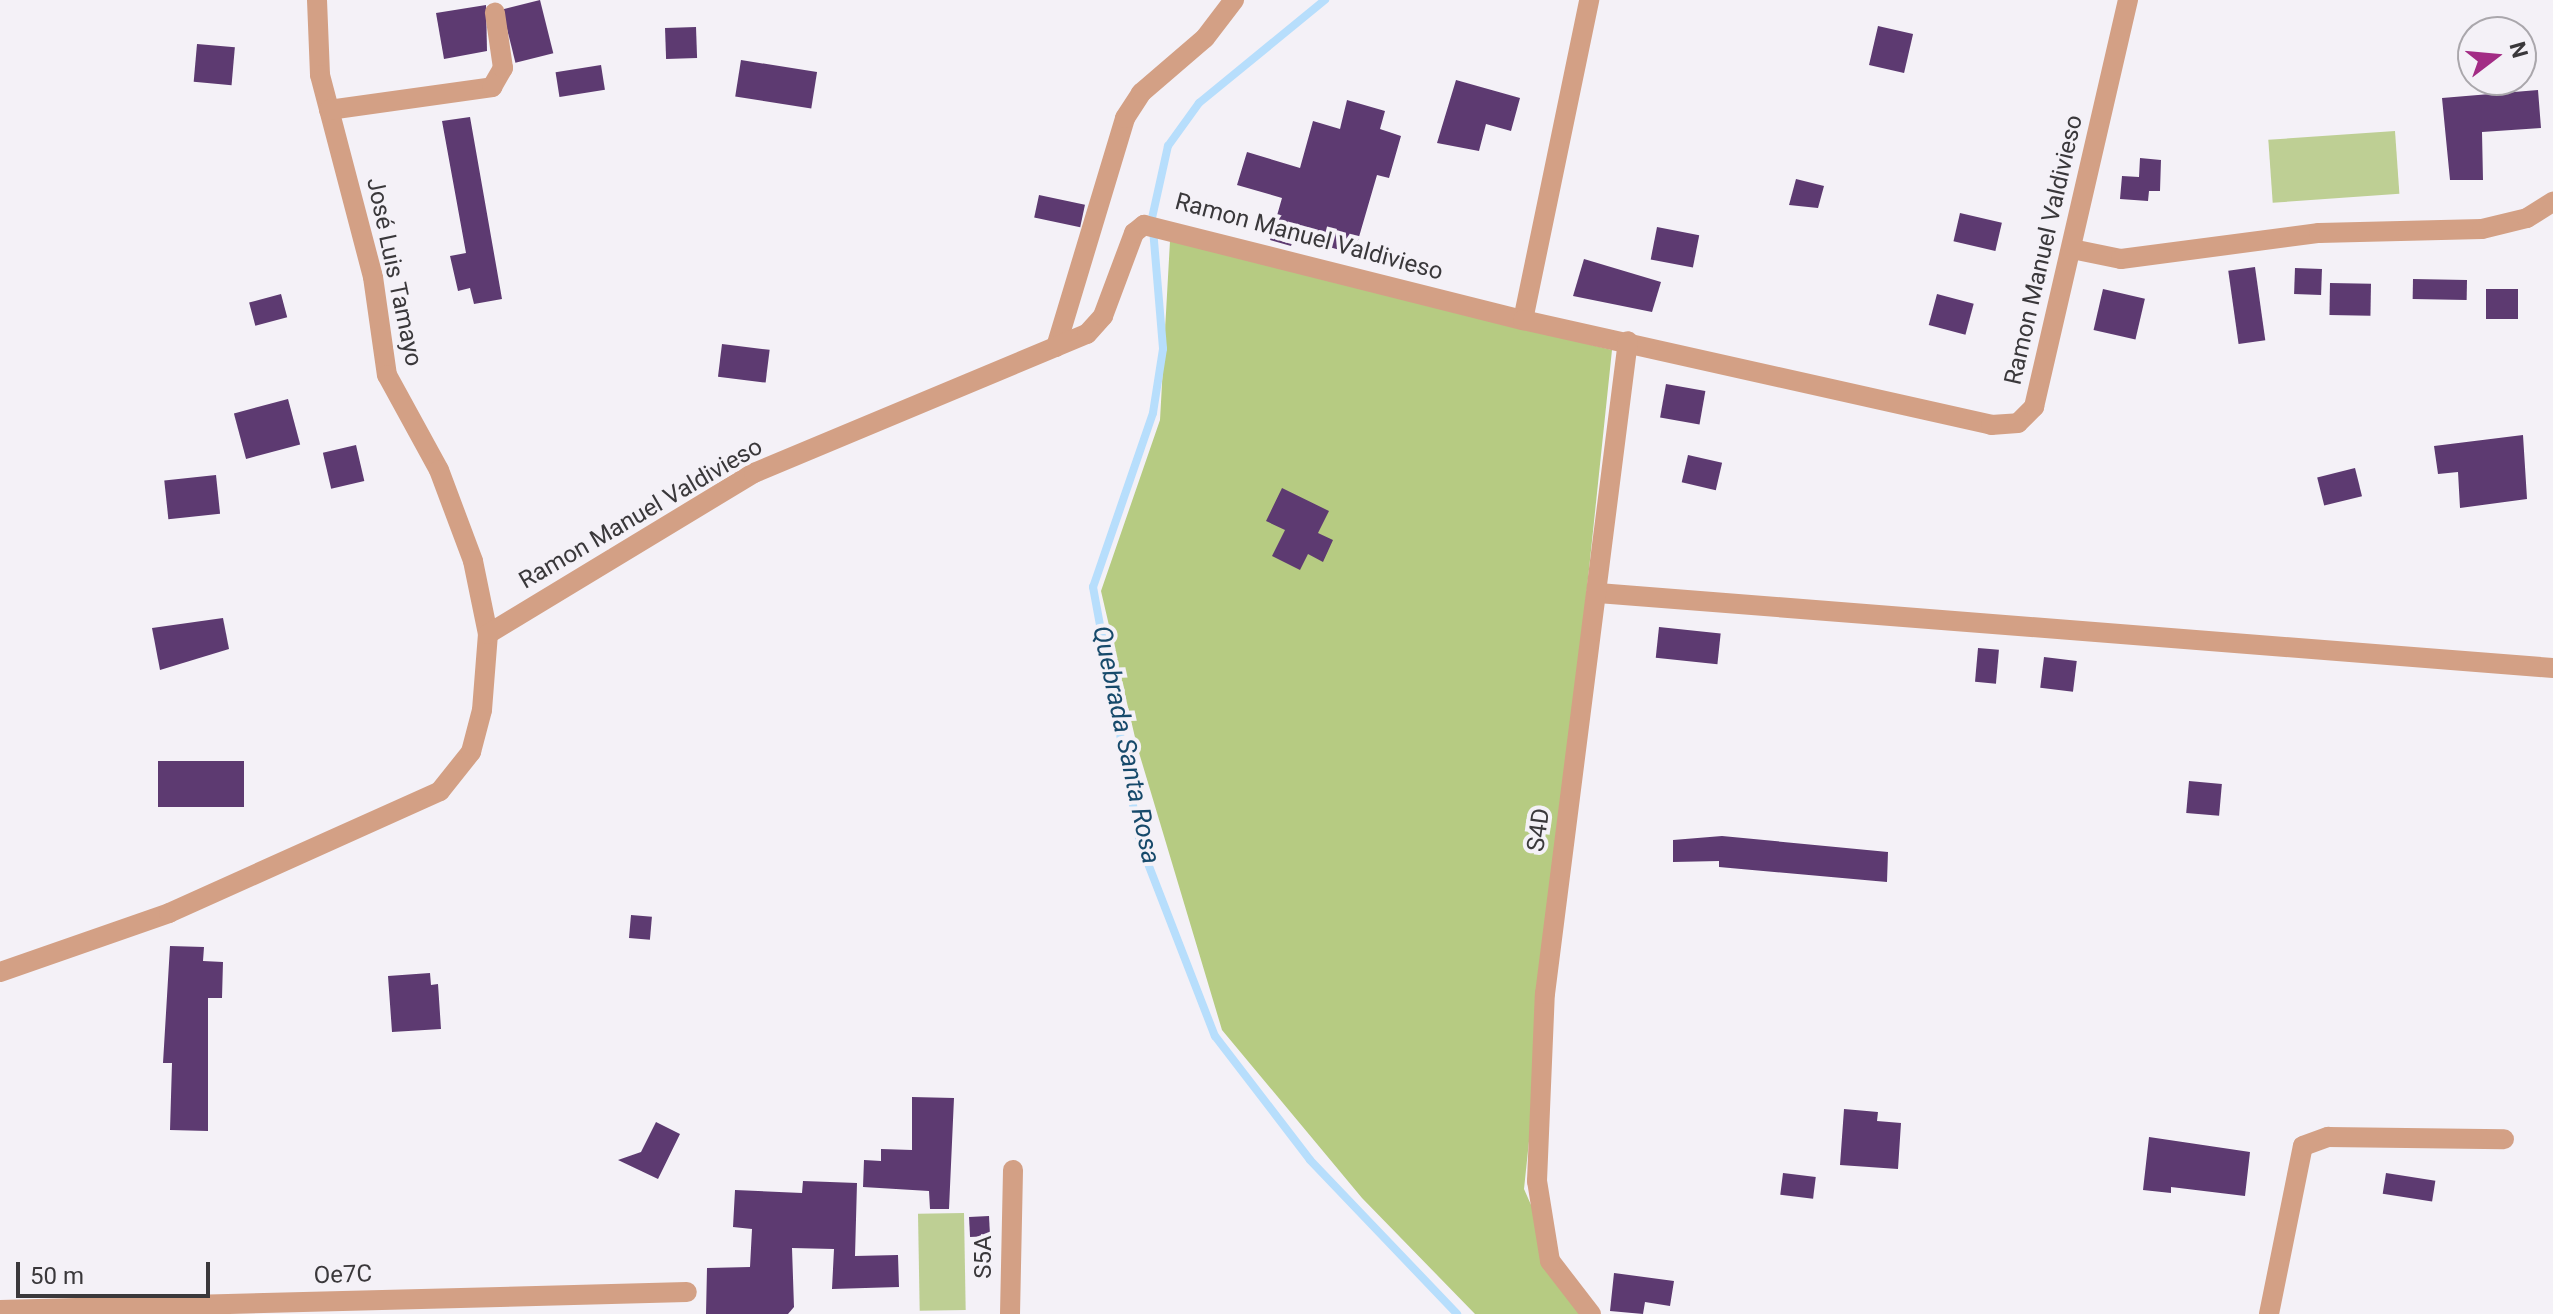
<!DOCTYPE html>
<html>
<head>
<meta charset="utf-8">
<style>
	body { margin:0 }
	#map { position:relative; width:2553px; height:1314px; overflow:hidden; background:#f4f1f7; font-family:Roboto,sans-serif }
	div>[style] { position:absolute }
	.green>* { inset:0; background:#becf94; transform-origin:0 0 }
	.forest>* { inset:0; background:#b6cb82 }
	.stream>* { height:8px; margin:-4px; padding:0 4px; transform-origin:4px; border-radius:4px; background:#b7defc }
	.building>* { inset:0; background:#5d3a71; transform-origin:0 0 }
	.minor>* { height:20px; margin:-10px; padding:0 10px; transform-origin:10px; border-radius:10px; background:#d3a085 }
	span { translate:-50% -50%; white-space:nowrap; text-align:center; line-height:1.15; -webkit-text-stroke:8px #f4f1f7; paint-order:stroke }
	.street-label { font-size:24px; color:#3a383b }
	.water-label { font-size:26px; color:#174a6b; font-style:italic }
	.north { position:absolute; left:2457px; top:16px; width:80px; height:80px; box-sizing:border-box; background:#f4f1f7; border:2px solid #aaa7ac; border-radius:50%; rotate:74deg; font-size:22px; font-weight:700; line-height:32px; text-align:center; color:#3a383b }
	.north::after { content:''; display:block; margin:auto; width:28px; height:36px; background:#a32c85; clip-path:polygon(50% 0,100% 100%,50% 72%,0 100%) }
	.scale { position:absolute; left:16px; top:1262px; width:194px; height:36px; box-sizing:border-box; border:4px solid #3a383b; border-top:0; padding-left:10px; font-size:24px; line-height:28px; white-space:nowrap; color:#3a383b; -webkit-text-stroke:6px #f4f1f7; paint-order:stroke }
</style>
</head>
<body>
<div id="map">
	<div class="green">
		<i style="left:2395px;top:131px;width:63px;height:127px;rotate:86deg"></i>
		<i style="left:964px;top:1213px;width:97px;height:46px;rotate:89deg"></i>
	</div>
	<div class="forest">
		<i style="clip-path:polygon(1170px 241px,1612px 350px,1524px 1189px,1579px 1314px,1475px 1314px,1362px 1198px,1222px 1030px,1137px 746px,1101px 591px,1160px 420px)"></i>
	</div>
	<div class="stream">
		<i style="left:1152px;top:218px;width:74px;rotate:-77.5deg"></i>
		<i style="left:1168px;top:146px;width:53px;rotate:-54.2deg"></i>
		<i style="left:1199px;top:103px;width:163px;rotate:-39.3deg"></i>
		<i style="left:1153px;top:229px;width:120px;rotate:85.2deg"></i>
		<i style="left:1163px;top:349px;width:65px;rotate:98.9deg"></i>
		<i style="left:1153px;top:413px;width:184px;rotate:109deg"></i>
		<i style="left:1093px;top:587px;width:260px;rotate:79.6deg"></i>
		<i style="left:1140px;top:843px;width:207px;rotate:68.8deg"></i>
		<i style="left:1215px;top:1036px;width:156px;rotate:52.5deg"></i>
		<i style="left:1310px;top:1160px;width:213px;rotate:46.3deg"></i>
	</div>
	<div class="building">
		<i style="left:540px;top:0;width:55px;height:39px;rotate:76deg"></i>
		<i style="clip-path:polygon(486px 5px,487px 51px,444px 59px,436px 13px)"></i>
		<i style="left:1878px;top:26px;width:36px;height:40px;rotate:13deg"></i>
		<i style="left:696px;top:27px;width:31px;height:31px;rotate:88deg"></i>
		<i style="left:197px;top:44px;width:38px;height:38px;rotate:5deg"></i>
		<i style="left:741px;top:60px;width:77px;height:37px;rotate:9deg"></i>
		<i style="left:601px;top:65px;width:25px;height:46px;rotate:81deg"></i>
		<i style="clip-path:polygon(1456px 80px,1520px 98px,1511px 131px,1486px 124px,1479px 151px,1437px 143px)"></i>
		<i style="clip-path:polygon(2538px 90px,2541px 128px,2482px 132px,2483px 180px,2450px 180px,2442px 98px)"></i>
		<i style="clip-path:polygon(1347px 100px,1385px 111px,1380px 129px,1401px 136px,1389px 178px,1377px 175px,1354px 254px,1294px 237px,1291px 246px,1270px 240px,1282px 198px,1237px 185px,1247px 152px,1300px 168px,1313px 121px,1340px 129px)"></i>
		<i style="clip-path:polygon(470px 117px,502px 299px,474px 304px,470px 288px,458px 291px,450px 256px,466px 253px,442px 121px)"></i>
		<i style="clip-path:polygon(2140px 158px,2161px 160px,2160px 191px,2149px 191px,2148px 201px,2120px 199px,2122px 176px,2139px 177px)"></i>
		<i style="clip-path:polygon(1796px 179px,1824px 186px,1818px 208px,1789px 205px)"></i>
		<i style="left:1039px;top:195px;width:47px;height:23px;rotate:12deg"></i>
		<i style="left:1960px;top:213px;width:43px;height:29px;rotate:13deg"></i>
		<i style="left:1657px;top:227px;width:43px;height:33px;rotate:11deg"></i>
		<i style="clip-path:polygon(1584px 259px,1661px 282px,1652px 312px,1573px 296px)"></i>
		<i style="left:2255px;top:267px;width:74px;height:27px;rotate:82deg"></i>
		<i style="left:2295px;top:268px;width:27px;height:26px;rotate:2deg"></i>
		<i style="left:2413px;top:279px;width:54px;height:20px;rotate:1deg"></i>
		<i style="left:2330px;top:283px;width:41px;height:32px;rotate:1deg"></i>
		<i style="left:2103px;top:289px;width:43px;height:42px;rotate:13deg"></i>
		<i style="left:2486px;top:289px;width:32px;height:30px"></i>
		<i style="left:281px;top:294px;width:24px;height:33px;rotate:75deg"></i>
		<i style="left:1937px;top:294px;width:38px;height:32px;rotate:15deg"></i>
		<i style="left:722px;top:344px;width:48px;height:33px;rotate:7deg"></i>
		<i style="left:1666px;top:384px;width:40px;height:34px;rotate:10deg"></i>
		<i style="left:288px;top:399px;width:47px;height:56px;rotate:75deg"></i>
		<i style="clip-path:polygon(2523px 435px,2527px 499px,2460px 508px,2458px 472px,2438px 474px,2434px 446px)"></i>
		<i style="left:356px;top:445px;width:37px;height:34px;rotate:77deg"></i>
		<i style="left:1688px;top:455px;width:35px;height:28px;rotate:13deg"></i>
		<i style="left:2355px;top:468px;width:29px;height:39px;rotate:76deg"></i>
		<i style="left:216px;top:475px;width:39px;height:52px;rotate:84deg"></i>
		<i style="clip-path:polygon(1282px 488px,1329px 511px,1318px 533px,1333px 540px,1323px 562px,1308px 554px,1300px 570px,1272px 556px,1285px 530px,1266px 521px)"></i>
		<i style="clip-path:polygon(223px 618px,229px 649px,160px 670px,152px 628px)"></i>
		<i style="left:1659px;top:627px;width:62px;height:31px;rotate:6deg"></i>
		<i style="left:1978px;top:648px;width:21px;height:34px;rotate:5deg"></i>
		<i style="left:2044px;top:657px;width:33px;height:31px;rotate:7deg"></i>
		<i style="left:244px;top:761px;width:46px;height:86px;rotate:90deg"></i>
		<i style="left:2189px;top:781px;width:33px;height:32px;rotate:5deg"></i>
		<i style="clip-path:polygon(1722px 836px,1888px 852px,1887px 882px,1719px 867px,1719px 861px,1673px 862px,1673px 840px)"></i>
		<i style="left:631px;top:915px;width:21px;height:23px;rotate:5deg"></i>
		<i style="clip-path:polygon(170px 946px,204px 947px,203px 961px,223px 962px,222px 998px,208px 998px,208px 1131px,170px 1130px,172px 1063px,163px 1063px)"></i>
		<i style="clip-path:polygon(430px 973px,431px 985px,438px 984px,441px 1029px,392px 1032px,388px 976px)"></i>
		<i style="clip-path:polygon(912px 1097px,954px 1098px,949px 1209px,930px 1209px,929px 1191px,863px 1187px,864px 1160px,881px 1161px,881px 1149px,912px 1150px)"></i>
		<i style="clip-path:polygon(1844px 1109px,1878px 1112px,1877px 1121px,1901px 1123px,1898px 1169px,1840px 1165px)"></i>
		<i style="clip-path:polygon(656px 1122px,680px 1134px,658px 1179px,618px 1160px,641px 1152px)"></i>
		<i style="clip-path:polygon(2149px 1137px,2250px 1152px,2245px 1196px,2171px 1187px,2171px 1193px,2143px 1190px)"></i>
		<i style="left:1783px;top:1173px;width:33px;height:22px;rotate:7deg"></i>
		<i style="left:2386px;top:1173px;width:50px;height:21px;rotate:9deg"></i>
		<i style="clip-path:polygon(803px 1181px,857px 1183px,855px 1256px,898px 1255px,899px 1287px,832px 1289px,834px 1249px,792px 1248px,794px 1307px,788px 1314px,706px 1314px,707px 1268px,750px 1267px,752px 1229px,733px 1227px,735px 1190px,802px 1193px)"></i>
		<i style="left:989px;top:1216px;width:20px;height:20px;rotate:87deg"></i>
		<i style="clip-path:polygon(1614px 1273px,1674px 1281px,1670px 1306px,1645px 1302px,1643px 1314px,1610px 1311px)"></i>
	</div>
	<div class="minor">
		<i style="left:317px;top:0;width:75px;rotate:87.7deg"></i>
		<i style="left:320px;top:75px;width:209px;rotate:75.3deg"></i>
		<i style="left:373px;top:277px;width:99px;rotate:81.9deg"></i>
		<i style="left:387px;top:375px;width:108px;rotate:61.3deg"></i>
		<i style="left:439px;top:470px;width:97px;rotate:69.5deg"></i>
		<i style="left:473px;top:561px;width:75px;rotate:78.4deg"></i>
		<i style="left:329px;top:110px;width:165px;rotate:-8deg"></i>
		<i style="left:492px;top:87px;width:22px;rotate:-60deg"></i>
		<i style="left:503px;top:68px;width:56px;rotate:-98.3deg"></i>
		<i style="left:2072px;top:249px;width:50px;rotate:11.5deg"></i>
		<i style="left:2121px;top:259px;width:200px;rotate:-7.5deg"></i>
		<i style="left:2319px;top:233px;width:163px;rotate:-1.4deg"></i>
		<i style="left:2482px;top:229px;width:46px;rotate:-13.7deg"></i>
		<i style="left:2527px;top:218px;width:31px;rotate:-32deg"></i>
		<i style="left:1523px;top:320px;width:327px;rotate:-78.3deg"></i>
		<i style="left:1056px;top:347px;width:239px;rotate:-73.2deg"></i>
		<i style="left:1125px;top:118px;width:30px;rotate:-57deg"></i>
		<i style="left:1141px;top:93px;width:84px;rotate:-40.7deg"></i>
		<i style="left:1205px;top:38px;width:48px;rotate:-52.7deg"></i>
		<i style="left:1598px;top:593px;width:958px;rotate:4.49deg"></i>
		<i style="left:0;top:972px;width:179px;rotate:-19.2deg"></i>
		<i style="left:169px;top:913px;width:297px;rotate:-24.2deg"></i>
		<i style="left:440px;top:791px;width:50px;rotate:-51.5deg"></i>
		<i style="left:471px;top:752px;width:43px;rotate:-75.3deg"></i>
		<i style="left:482px;top:710px;width:76px;rotate:-85.5deg"></i>
		<i style="left:488px;top:634px;width:311px;rotate:-31.2deg"></i>
		<i style="left:754px;top:473px;width:361px;rotate:-22.7deg"></i>
		<i style="left:1087px;top:334px;width:24px;rotate:-48deg"></i>
		<i style="left:1103px;top:316px;width:89px;rotate:-69.5deg"></i>
		<i style="left:1134px;top:233px;width:13px;rotate:-39deg"></i>
		<i style="left:1144px;top:225px;width:391px;rotate:14.1deg"></i>
		<i style="left:1523px;top:320px;width:480px;rotate:12.6deg"></i>
		<i style="left:1991px;top:425px;width:27px;rotate:-4deg"></i>
		<i style="left:2018px;top:423px;width:23px;rotate:-45deg"></i>
		<i style="left:2034px;top:407px;width:418px;rotate:-77deg"></i>
		<i style="left:0;top:1310px;width:687px;rotate:-1.5deg"></i>
		<i style="left:1010px;top:1314px;width:144px;rotate:-88.8deg"></i>
		<i style="left:1591px;top:1314px;width:67px;rotate:-127.7deg"></i>
		<i style="left:1550px;top:1261px;width:81px;rotate:-99.2deg"></i>
		<i style="left:1537px;top:1181px;width:187px;rotate:-87.6deg"></i>
		<i style="left:1545px;top:994px;width:658px;rotate:-82.76deg"></i>
		<i style="left:2269px;top:1314px;width:171px;rotate:-78.6deg"></i>
		<i style="left:2303px;top:1146px;width:27px;rotate:-20deg"></i>
		<i style="left:2328px;top:1137px;width:176px;rotate:0.7deg"></i>
	</div>
	<div class="street-label">
		<span style="left:1309px;top:237px;rotate:15deg">Ramon Manuel Valdivieso</span>
		<span style="left:2044px;top:250px;rotate:-77deg">Ramon Manuel Valdivieso</span>
		<span style="left:394px;top:272px;rotate:78deg">José Luis Tamayo</span>
		<span style="left:641px;top:514px;rotate:-30deg">Ramon Manuel Valdivieso</span>
		<span style="left:1539px;top:830px;rotate:-82deg">S4D</span>
		<span style="left:984px;top:1257px;rotate:-90deg">S5A</span>
		<span style="left:343px;top:1275px;rotate:-2deg">Oe7C</span>
	</div>
	<div class="water-label">
		<span style="left:1126px;top:745px;rotate:78deg">Quebrada Santa Rosa</span>
	</div>
	<div class="north">N</div>
	<div class="scale">50 m</div>
</div>
</body>
</html>
